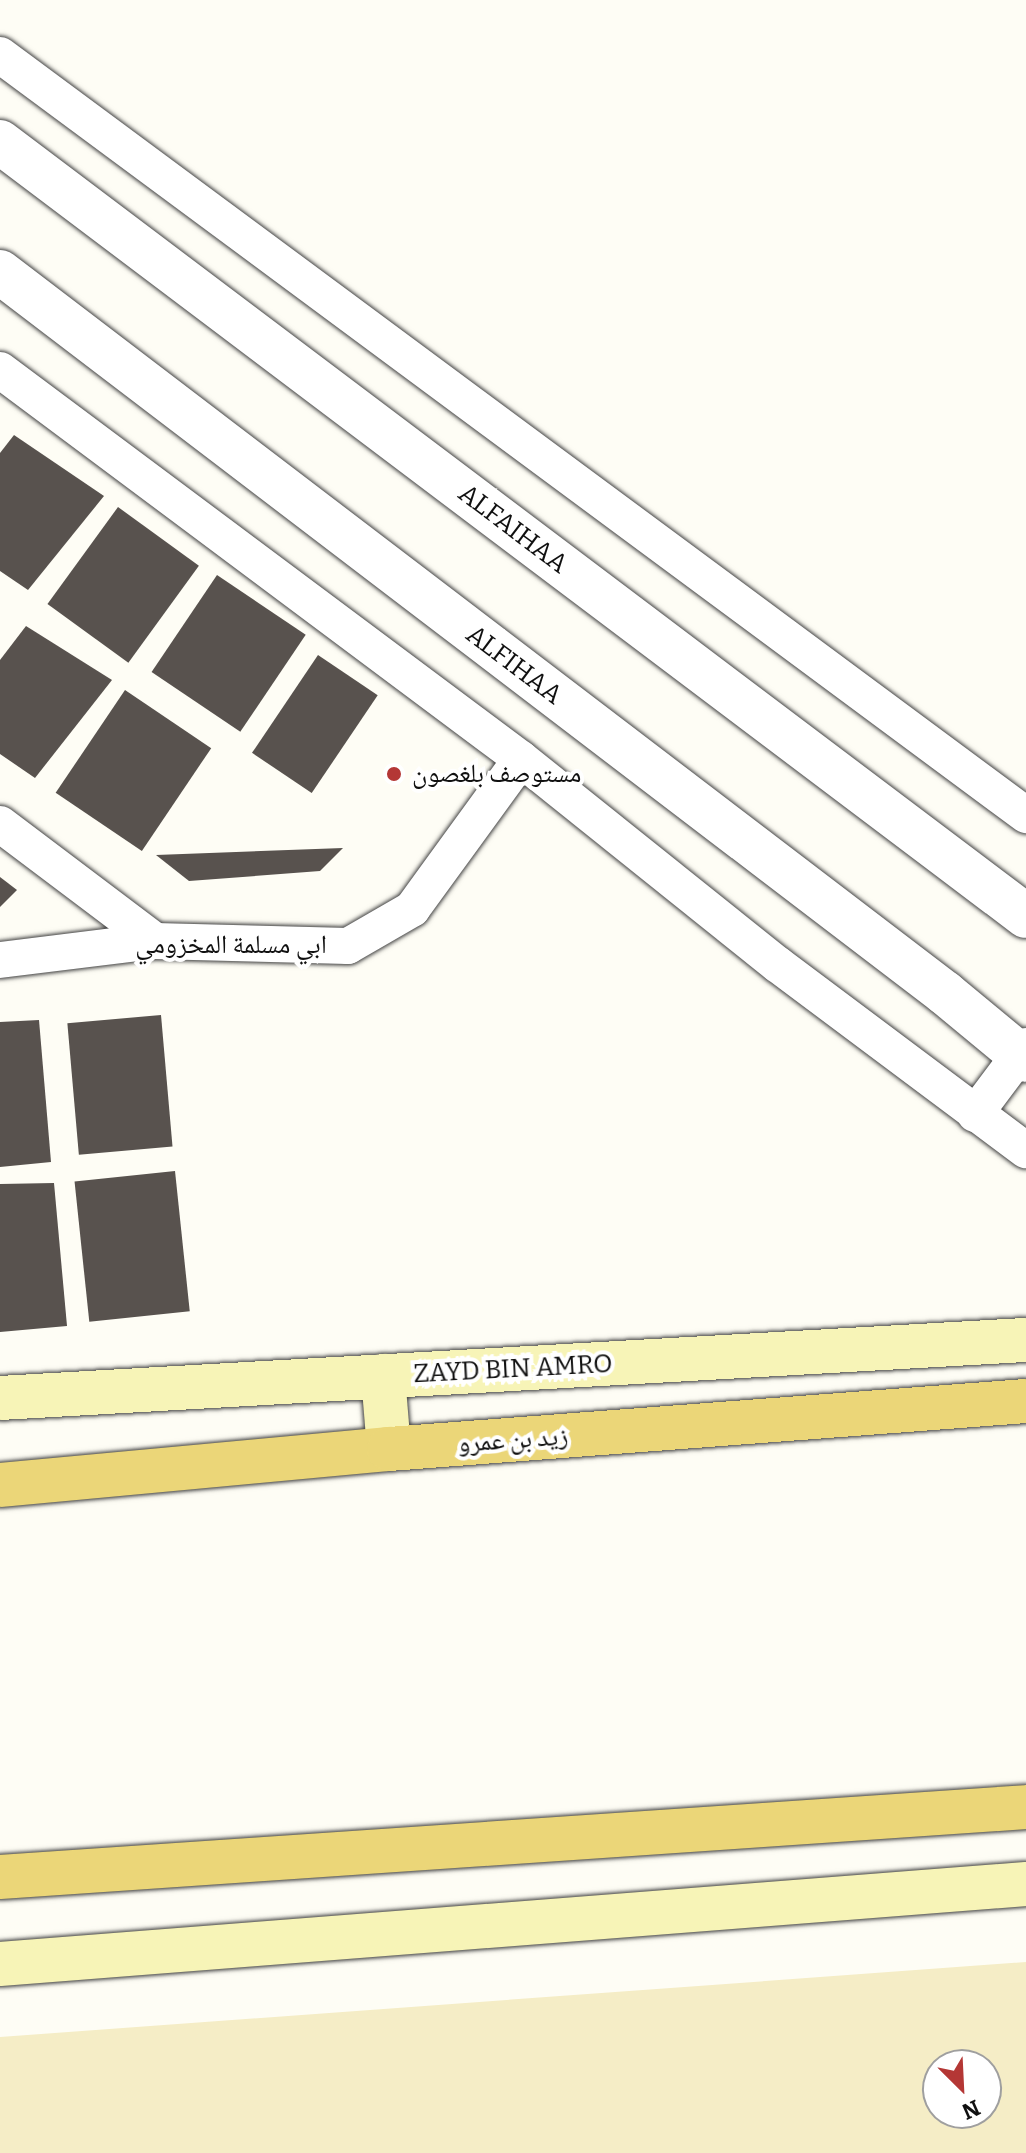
<!DOCTYPE html>
<html>
<head>
<meta charset="utf-8">
<style>
	body { margin:0 }
	#map { position:relative; width:1026px; height:2153px; overflow:hidden; background:#fefdf5; font-family:Bitter,"Noto Naskh Arabic",serif }
	div>[style] { position:absolute }
	.sand>* { inset:0; background:#f5edc6 }
	.building>* { inset:0; background:#58524e; transform-origin:0 0 }
	.roads { filter:drop-shadow(0 0 2px #434343) drop-shadow(0 0 2px #434343) }
	.minor>* { height:36px; margin:-18px; padding:0 18px; transform-origin:18px; border-radius:18px; background:#fff }
	.tertiary>* { height:44px; margin:-22px; padding:0 22px; transform-origin:22px; border-radius:22px; background:#fff }
	.secondary>* { height:44px; margin:-22px; padding:0 22px; transform-origin:22px; border-radius:22px; background:#f7f4b7 }
	.primary>* { height:44px; margin:-22px; padding:0 22px; transform-origin:22px; border-radius:22px; background:#ebd678 }
	.dots>* { width:22px; height:22px; translate:-50% -50%; box-sizing:border-box; border:4px solid #fff; border-radius:50% }
	span { translate:-50% -50%; white-space:nowrap; text-align:center; line-height:1.15; -webkit-text-stroke:8px #fff; paint-order:stroke }
	.street-label { font-size:26px; color:#101010 }
	.poi-label { font-size:26px; color:#101010 }
	.left { translate:0 -50%; text-align:left }
	.north { position:absolute; left:922px; top:2049px; width:80px; height:80px; box-sizing:border-box; background:#fff; border:2px solid #9f9f9f; border-radius:50%; rotate:156deg; font-size:22px; font-weight:700; line-height:32px; text-align:center; color:#101010 }
	.north::after { content:''; display:block; margin:auto; width:28px; height:36px; background:#b43735; clip-path:polygon(50% 0,100% 100%,50% 72%,0 100%) }
</style>
</head>
<body>
<div id="map">
	<div class="sand">
		<i style="clip-path:polygon(evenodd,1026px 1962px,1026px 2153px,0 2153px,0 2037px,1026px 1962px,938px 2065px,986px 2065px,986px 2113px,938px 2113px,938px 2065px)"></i>
	</div>
	<div class="building">
		<i style="clip-path:polygon(14px 435px,104px 496px,28px 590px,0 571px,0 453px)"></i>
		<i style="left:118px;top:507px;width:100px;height:120px;rotate:36deg"></i>
		<i style="left:217px;top:575px;width:107px;height:117px;rotate:34deg"></i>
		<i style="clip-path:polygon(26px 626px,112px 680px,35px 778px,0 754px,0 660px)"></i>
		<i style="left:318px;top:655px;width:72px;height:118px;rotate:34deg"></i>
		<i style="left:125px;top:690px;width:104px;height:124px;rotate:34deg"></i>
		<i style="clip-path:polygon(343px 848px,320px 871px,189px 881px,156px 855px)"></i>
		<i style="clip-path:polygon(0 877px,17px 890px,0 907px)"></i>
		<i style="left:161px;top:1015px;width:132px;height:94px;rotate:85deg"></i>
		<i style="clip-path:polygon(39px 1020px,51px 1162px,0 1167px,0 1022px)"></i>
		<i style="left:175px;top:1171px;width:141px;height:101px;rotate:84deg"></i>
		<i style="clip-path:polygon(54px 1183px,67px 1326px,0 1332px,0 1184px)"></i>
	</div>
	<div class="roads">
		<div class="minor">
			<i style="left:0;top:55px;width:1277px;rotate:36.53deg"></i>
			<i style="left:0;top:370px;width:650px;rotate:36.75deg"></i>
			<i style="left:521px;top:759px;width:328px;rotate:38.7deg"></i>
			<i style="left:777px;top:964px;width:311px;rotate:36.8deg"></i>
			<i style="left:0;top:824px;width:194px;rotate:37deg"></i>
			<i style="left:0;top:960px;width:156px;rotate:-7deg"></i>
			<i style="left:155px;top:941px;width:193px;rotate:1.5deg"></i>
			<i style="left:348px;top:946px;width:74px;rotate:-30deg"></i>
			<i style="left:412px;top:909px;width:185px;rotate:-54deg"></i>
			<i style="left:975px;top:1114px;width:85px;rotate:-53.1deg"></i>
		</div>
		<div class="tertiary">
			<i style="left:0;top:142px;width:1285px;rotate:37.03deg"></i>
			<i style="left:0;top:272px;width:1189px;rotate:37.34deg"></i>
			<i style="left:945px;top:993px;width:105px;rotate:39.6deg"></i>
		</div>
		<div class="secondary">
			<i style="left:383px;top:1376px;width:73px;rotate:85.3deg"></i>
			<i style="left:0;top:1398px;width:1028px;rotate:-3.24deg"></i>
			<i style="left:0;top:1964px;width:1029px;rotate:-4.46deg"></i>
		</div>
		<div class="primary">
			<i style="left:0;top:1485px;width:391px;rotate:-5.3deg"></i>
			<i style="left:389px;top:1449px;width:639px;rotate:-4.31deg"></i>
			<i style="left:0;top:1877px;width:1028px;rotate:-3.9deg"></i>
		</div>
	</div>
	<div class="dots">
		<i style="left:394px;top:774px;background:#b43735"></i>
	</div>
	<div class="street-label">
		<span style="left:513px;top:529px;rotate:37deg">ALFAIHAA</span>
		<span style="left:514px;top:665px;rotate:37deg">ALFIHAA</span>
		<span style="left:231px;top:945px">ابي مسلمة المخزومي</span>
		<span style="left:513px;top:1369px;rotate:-3deg">ZAYD BIN AMRO</span>
		<span style="left:513px;top:1440px;rotate:-4deg">زيد بن عمرو</span>
	</div>
	<div class="poi-label">
		<span class="left" style="left:412px;top:774px">مستوصف بلغصون</span>
	</div>
	<div class="north">N</div>
</div>
</body>
</html>
